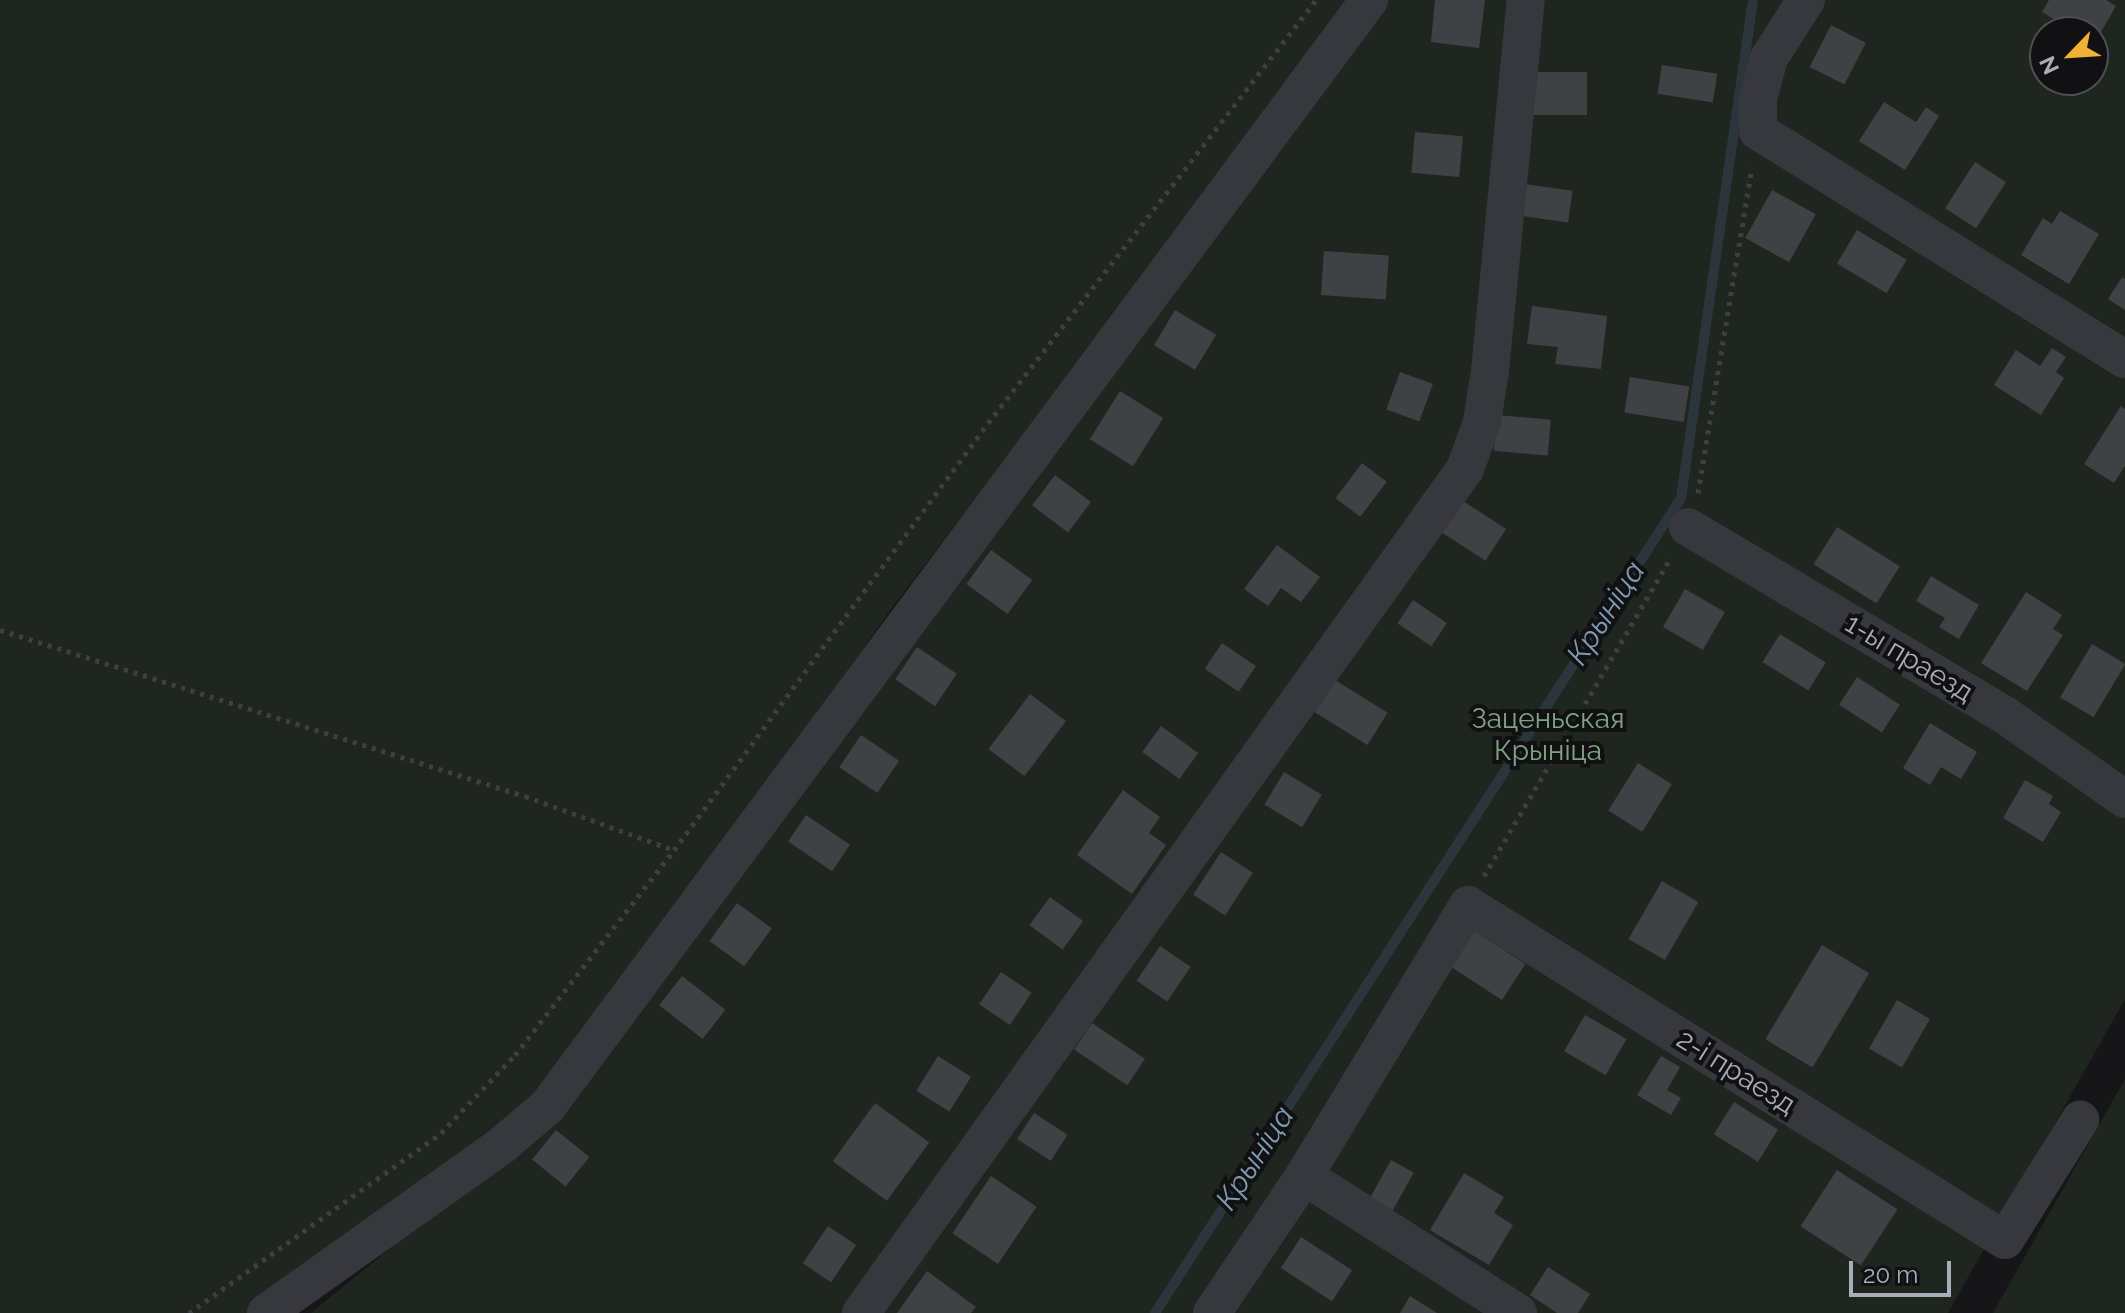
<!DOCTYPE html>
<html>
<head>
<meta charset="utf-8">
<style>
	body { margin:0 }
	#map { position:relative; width:2125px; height:1313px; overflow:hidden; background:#161618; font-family:Raleway,sans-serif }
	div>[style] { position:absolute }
	.green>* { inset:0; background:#1e261f }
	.stream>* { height:10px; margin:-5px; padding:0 5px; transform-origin:5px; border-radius:5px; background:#2c353c }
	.building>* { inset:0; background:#404145; transform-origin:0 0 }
	.path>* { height:5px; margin-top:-2.5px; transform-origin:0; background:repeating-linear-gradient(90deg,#3d3f44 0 4px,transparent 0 10px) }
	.minor>* { height:38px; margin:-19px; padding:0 19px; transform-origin:19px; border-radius:19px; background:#37383d }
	span { translate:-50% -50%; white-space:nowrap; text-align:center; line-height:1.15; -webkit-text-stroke:8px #111113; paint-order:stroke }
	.street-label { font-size:28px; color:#a8adb8 }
	.park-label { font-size:28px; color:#7fa381 }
	.water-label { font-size:30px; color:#7f9bb3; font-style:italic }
	.north { position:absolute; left:2029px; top:16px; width:80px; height:80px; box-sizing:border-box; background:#111113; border:2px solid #4d4f55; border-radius:50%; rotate:245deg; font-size:22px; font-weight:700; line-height:32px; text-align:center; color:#a8adb8 }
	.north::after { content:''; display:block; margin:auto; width:28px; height:36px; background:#f2b134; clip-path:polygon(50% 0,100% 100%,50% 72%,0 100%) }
	.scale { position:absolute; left:1849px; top:1261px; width:102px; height:36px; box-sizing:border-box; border:4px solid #a8adb8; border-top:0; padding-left:10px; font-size:24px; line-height:28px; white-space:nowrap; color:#a8adb8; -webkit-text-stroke:6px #111113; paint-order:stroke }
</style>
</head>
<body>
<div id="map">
	<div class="green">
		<i style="clip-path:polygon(0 0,1348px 0,1075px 369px,891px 609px,687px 899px,538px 1099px,250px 1313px,0 1313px)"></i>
		<i style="clip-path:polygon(evenodd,1360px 0,2125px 0,2125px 999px,1948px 1313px,311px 1313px,563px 1107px,1360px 0,2045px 32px,2093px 32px,2093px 80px,2045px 80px,2045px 32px)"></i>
		<i style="clip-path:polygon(2125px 1079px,2125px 1313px,1993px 1313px)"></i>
	</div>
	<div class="stream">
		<i style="left:1155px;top:1313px;width:970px;rotate:-57.16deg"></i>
		<i style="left:1681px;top:498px;width:503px;rotate:-81.77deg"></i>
	</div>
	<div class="building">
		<i style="clip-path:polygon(1435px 0,1485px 0,1479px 48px,1431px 42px)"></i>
		<i style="clip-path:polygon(2049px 0,2106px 0,2116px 6px,2093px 46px,2093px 32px,2075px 32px,2042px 12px)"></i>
		<i style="left:1831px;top:25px;width:39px;height:47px;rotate:27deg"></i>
		<i style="left:1662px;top:65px;width:56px;height:29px;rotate:9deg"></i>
		<i style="left:1533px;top:72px;width:54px;height:43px"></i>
		<i style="clip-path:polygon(1884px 102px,1916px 122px,1926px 107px,1939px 116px,1905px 170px,1859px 141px)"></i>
		<i style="left:1415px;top:132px;width:48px;height:41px;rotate:5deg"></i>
		<i style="left:1975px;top:162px;width:37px;height:55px;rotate:33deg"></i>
		<i style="left:1524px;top:184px;width:49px;height:32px;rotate:8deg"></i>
		<i style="left:1772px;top:190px;width:50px;height:55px;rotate:29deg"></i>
		<i style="clip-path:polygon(2060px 211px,2099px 234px,2069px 284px,2021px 255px,2043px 218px,2052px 224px)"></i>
		<i style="left:1857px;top:230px;width:58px;height:39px;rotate:31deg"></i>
		<i style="left:1324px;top:251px;width:65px;height:44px;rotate:4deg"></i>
		<i style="clip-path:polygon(2122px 277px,2125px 279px,2125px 310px,2108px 299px)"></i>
		<i style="clip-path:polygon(1532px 306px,1607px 316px,1601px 369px,1555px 364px,1558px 347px,1527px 344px)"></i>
		<i style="left:1175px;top:310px;width:48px;height:41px;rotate:31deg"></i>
		<i style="clip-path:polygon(2052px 348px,2066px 357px,2056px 372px,2064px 378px,2041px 415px,1994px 385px,2016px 350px,2040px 366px)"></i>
		<i style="left:1400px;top:372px;width:35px;height:40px;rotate:20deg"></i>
		<i style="left:1630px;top:377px;width:60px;height:36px;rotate:9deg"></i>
		<i style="left:1120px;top:391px;width:51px;height:57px;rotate:32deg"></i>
		<i style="clip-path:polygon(2121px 406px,2125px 409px,2125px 466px,2114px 483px,2084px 464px)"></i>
		<i style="left:1497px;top:415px;width:54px;height:36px;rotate:5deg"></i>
		<i style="left:1362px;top:463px;width:31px;height:44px;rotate:37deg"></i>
		<i style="left:1055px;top:475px;width:45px;height:38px;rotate:37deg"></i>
		<i style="left:1460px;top:499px;width:55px;height:38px;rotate:33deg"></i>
		<i style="left:1837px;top:527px;width:74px;height:44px;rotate:32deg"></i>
		<i style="clip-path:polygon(1277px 545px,1320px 577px,1301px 602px,1281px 588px,1268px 606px,1244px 589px)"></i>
		<i style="left:991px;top:550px;width:51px;height:42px;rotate:36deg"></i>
		<i style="clip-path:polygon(1931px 576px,1979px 605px,1959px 639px,1939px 627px,1945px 618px,1916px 601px)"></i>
		<i style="left:1685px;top:589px;width:46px;height:44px;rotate:30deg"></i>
		<i style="clip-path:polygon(2026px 592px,2062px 615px,2053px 629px,2063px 635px,2027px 691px,1981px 663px)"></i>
		<i style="left:1413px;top:600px;width:41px;height:28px;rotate:34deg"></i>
		<i style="left:1780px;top:634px;width:54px;height:33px;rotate:32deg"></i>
		<i style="left:1222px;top:643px;width:41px;height:31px;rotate:34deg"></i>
		<i style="left:2092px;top:644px;width:39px;height:62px;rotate:31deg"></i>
		<i style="left:917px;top:647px;width:48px;height:39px;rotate:34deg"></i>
		<i style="left:1857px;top:677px;width:51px;height:33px;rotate:33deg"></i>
		<i style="left:1335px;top:680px;width:62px;height:38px;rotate:32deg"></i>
		<i style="left:1030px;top:694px;width:45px;height:69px;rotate:37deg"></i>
		<i style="clip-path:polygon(1930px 723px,1977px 752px,1961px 779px,1941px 767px,1930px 785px,1903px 768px)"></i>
		<i style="left:1161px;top:726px;width:46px;height:32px;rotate:36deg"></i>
		<i style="left:861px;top:735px;width:46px;height:39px;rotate:34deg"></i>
		<i style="left:1638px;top:763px;width:40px;height:56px;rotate:32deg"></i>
		<i style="left:1284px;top:772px;width:44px;height:38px;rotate:31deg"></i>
		<i style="clip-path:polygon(2025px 780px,2053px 796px,2049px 804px,2061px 812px,2043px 842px,2003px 818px)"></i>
		<i style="clip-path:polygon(1123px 790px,1160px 817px,1149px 833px,1166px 845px,1132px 894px,1077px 855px)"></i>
		<i style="left:806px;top:815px;width:53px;height:32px;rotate:34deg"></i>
		<i style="left:1221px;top:852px;width:38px;height:51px;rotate:33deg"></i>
		<i style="left:1662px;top:881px;width:42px;height:67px;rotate:30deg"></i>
		<i style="left:1050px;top:897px;width:41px;height:35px;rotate:36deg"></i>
		<i style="left:737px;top:903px;width:43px;height:47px;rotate:36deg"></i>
		<i style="left:1470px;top:928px;width:66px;height:43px;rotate:33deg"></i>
		<i style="left:1822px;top:945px;width:55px;height:110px;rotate:31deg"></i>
		<i style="left:1160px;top:946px;width:37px;height:42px;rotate:34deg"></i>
		<i style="left:1001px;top:972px;width:37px;height:39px;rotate:34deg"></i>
		<i style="left:682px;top:976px;width:55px;height:37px;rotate:38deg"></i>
		<i style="left:1897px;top:1000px;width:38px;height:56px;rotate:30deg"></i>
		<i style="left:1585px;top:1015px;width:48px;height:42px;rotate:30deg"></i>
		<i style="left:1092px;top:1023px;width:64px;height:32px;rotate:34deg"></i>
		<i style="left:938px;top:1056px;width:39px;height:41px;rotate:32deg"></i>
		<i style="clip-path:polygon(1661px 1056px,1680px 1067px,1667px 1090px,1681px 1098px,1671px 1115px,1637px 1095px)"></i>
		<i style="left:1734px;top:1102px;width:52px;height:38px;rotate:32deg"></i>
		<i style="left:875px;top:1103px;width:67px;height:72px;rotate:36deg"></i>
		<i style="left:1034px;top:1113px;width:40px;height:31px;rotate:33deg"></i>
		<i style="left:556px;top:1130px;width:43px;height:38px;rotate:39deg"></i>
		<i style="left:1391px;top:1160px;width:26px;height:44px;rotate:29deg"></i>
		<i style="left:1837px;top:1170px;width:72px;height:67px;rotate:33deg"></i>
		<i style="clip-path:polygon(1464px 1173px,1504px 1197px,1494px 1213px,1513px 1225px,1489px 1265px,1430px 1230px)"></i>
		<i style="left:991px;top:1176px;width:55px;height:69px;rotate:34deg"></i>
		<i style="left:828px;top:1226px;width:34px;height:45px;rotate:34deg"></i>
		<i style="left:1301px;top:1237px;width:61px;height:37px;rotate:33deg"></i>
		<i style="clip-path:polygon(1548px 1267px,1590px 1294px,1578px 1313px,1557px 1313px,1530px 1295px)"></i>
		<i style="clip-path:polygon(927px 1271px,976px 1307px,971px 1313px,897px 1313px)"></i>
		<i style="clip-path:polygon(1410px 1296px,1437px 1313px,1400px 1313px)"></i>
	</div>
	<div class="path">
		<i style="left:1698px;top:493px;width:330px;rotate:-80.6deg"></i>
		<i style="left:0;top:630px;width:551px;rotate:17.55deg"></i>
		<i style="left:525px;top:796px;width:158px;rotate:19.9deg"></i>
		<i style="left:1484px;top:876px;width:370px;rotate:-59.6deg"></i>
		<i style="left:189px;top:1313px;width:310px;rotate:-35.5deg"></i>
		<i style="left:441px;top:1133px;width:108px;rotate:-46.5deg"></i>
		<i style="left:515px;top:1055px;width:259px;rotate:-52.2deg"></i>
		<i style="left:674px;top:850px;width:530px;rotate:-53.67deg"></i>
		<i style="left:988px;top:423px;width:535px;rotate:-52.21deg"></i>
	</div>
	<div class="minor">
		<i style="left:1806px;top:0;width:69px;rotate:122.5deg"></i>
		<i style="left:1769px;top:58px;width:42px;rotate:105deg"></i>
		<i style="left:1758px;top:99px;width:32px;rotate:90deg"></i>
		<i style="left:1758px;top:131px;width:432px;rotate:31.9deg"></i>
		<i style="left:1688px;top:527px;width:370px;rotate:30.7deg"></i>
		<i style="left:2006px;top:716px;width:145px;rotate:34.9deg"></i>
		<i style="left:1304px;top:1176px;width:254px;rotate:32.6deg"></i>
		<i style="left:266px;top:1313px;width:290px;rotate:-35.4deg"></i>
		<i style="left:502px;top:1145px;width:59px;rotate:-40.2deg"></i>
		<i style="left:547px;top:1107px;width:1379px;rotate:-53.4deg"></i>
		<i style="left:861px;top:1313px;width:1038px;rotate:-54.41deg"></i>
		<i style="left:1465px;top:469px;width:50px;rotate:-70.1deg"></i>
		<i style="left:1482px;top:422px;width:52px;rotate:-81.1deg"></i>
		<i style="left:1490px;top:371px;width:373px;rotate:-84.5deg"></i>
		<i style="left:1212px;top:1313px;width:165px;rotate:-56.1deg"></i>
		<i style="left:1304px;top:1176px;width:317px;rotate:-58.8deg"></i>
		<i style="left:1468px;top:905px;width:633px;rotate:31.96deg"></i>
		<i style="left:2005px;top:1240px;width:142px;rotate:-58deg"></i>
	</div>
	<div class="street-label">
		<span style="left:1909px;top:658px;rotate:31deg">1-ы праезд</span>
		<span style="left:1736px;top:1072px;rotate:32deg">2-і праезд</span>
	</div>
	<div class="park-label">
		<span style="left:1548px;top:735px">Заценьская<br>Крыніца</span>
	</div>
	<div class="water-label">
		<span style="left:1606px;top:613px;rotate:-57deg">Крыніца</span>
		<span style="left:1255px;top:1158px;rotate:-57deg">Крыніца</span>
	</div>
	<div class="north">N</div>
	<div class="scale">20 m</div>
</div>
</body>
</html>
